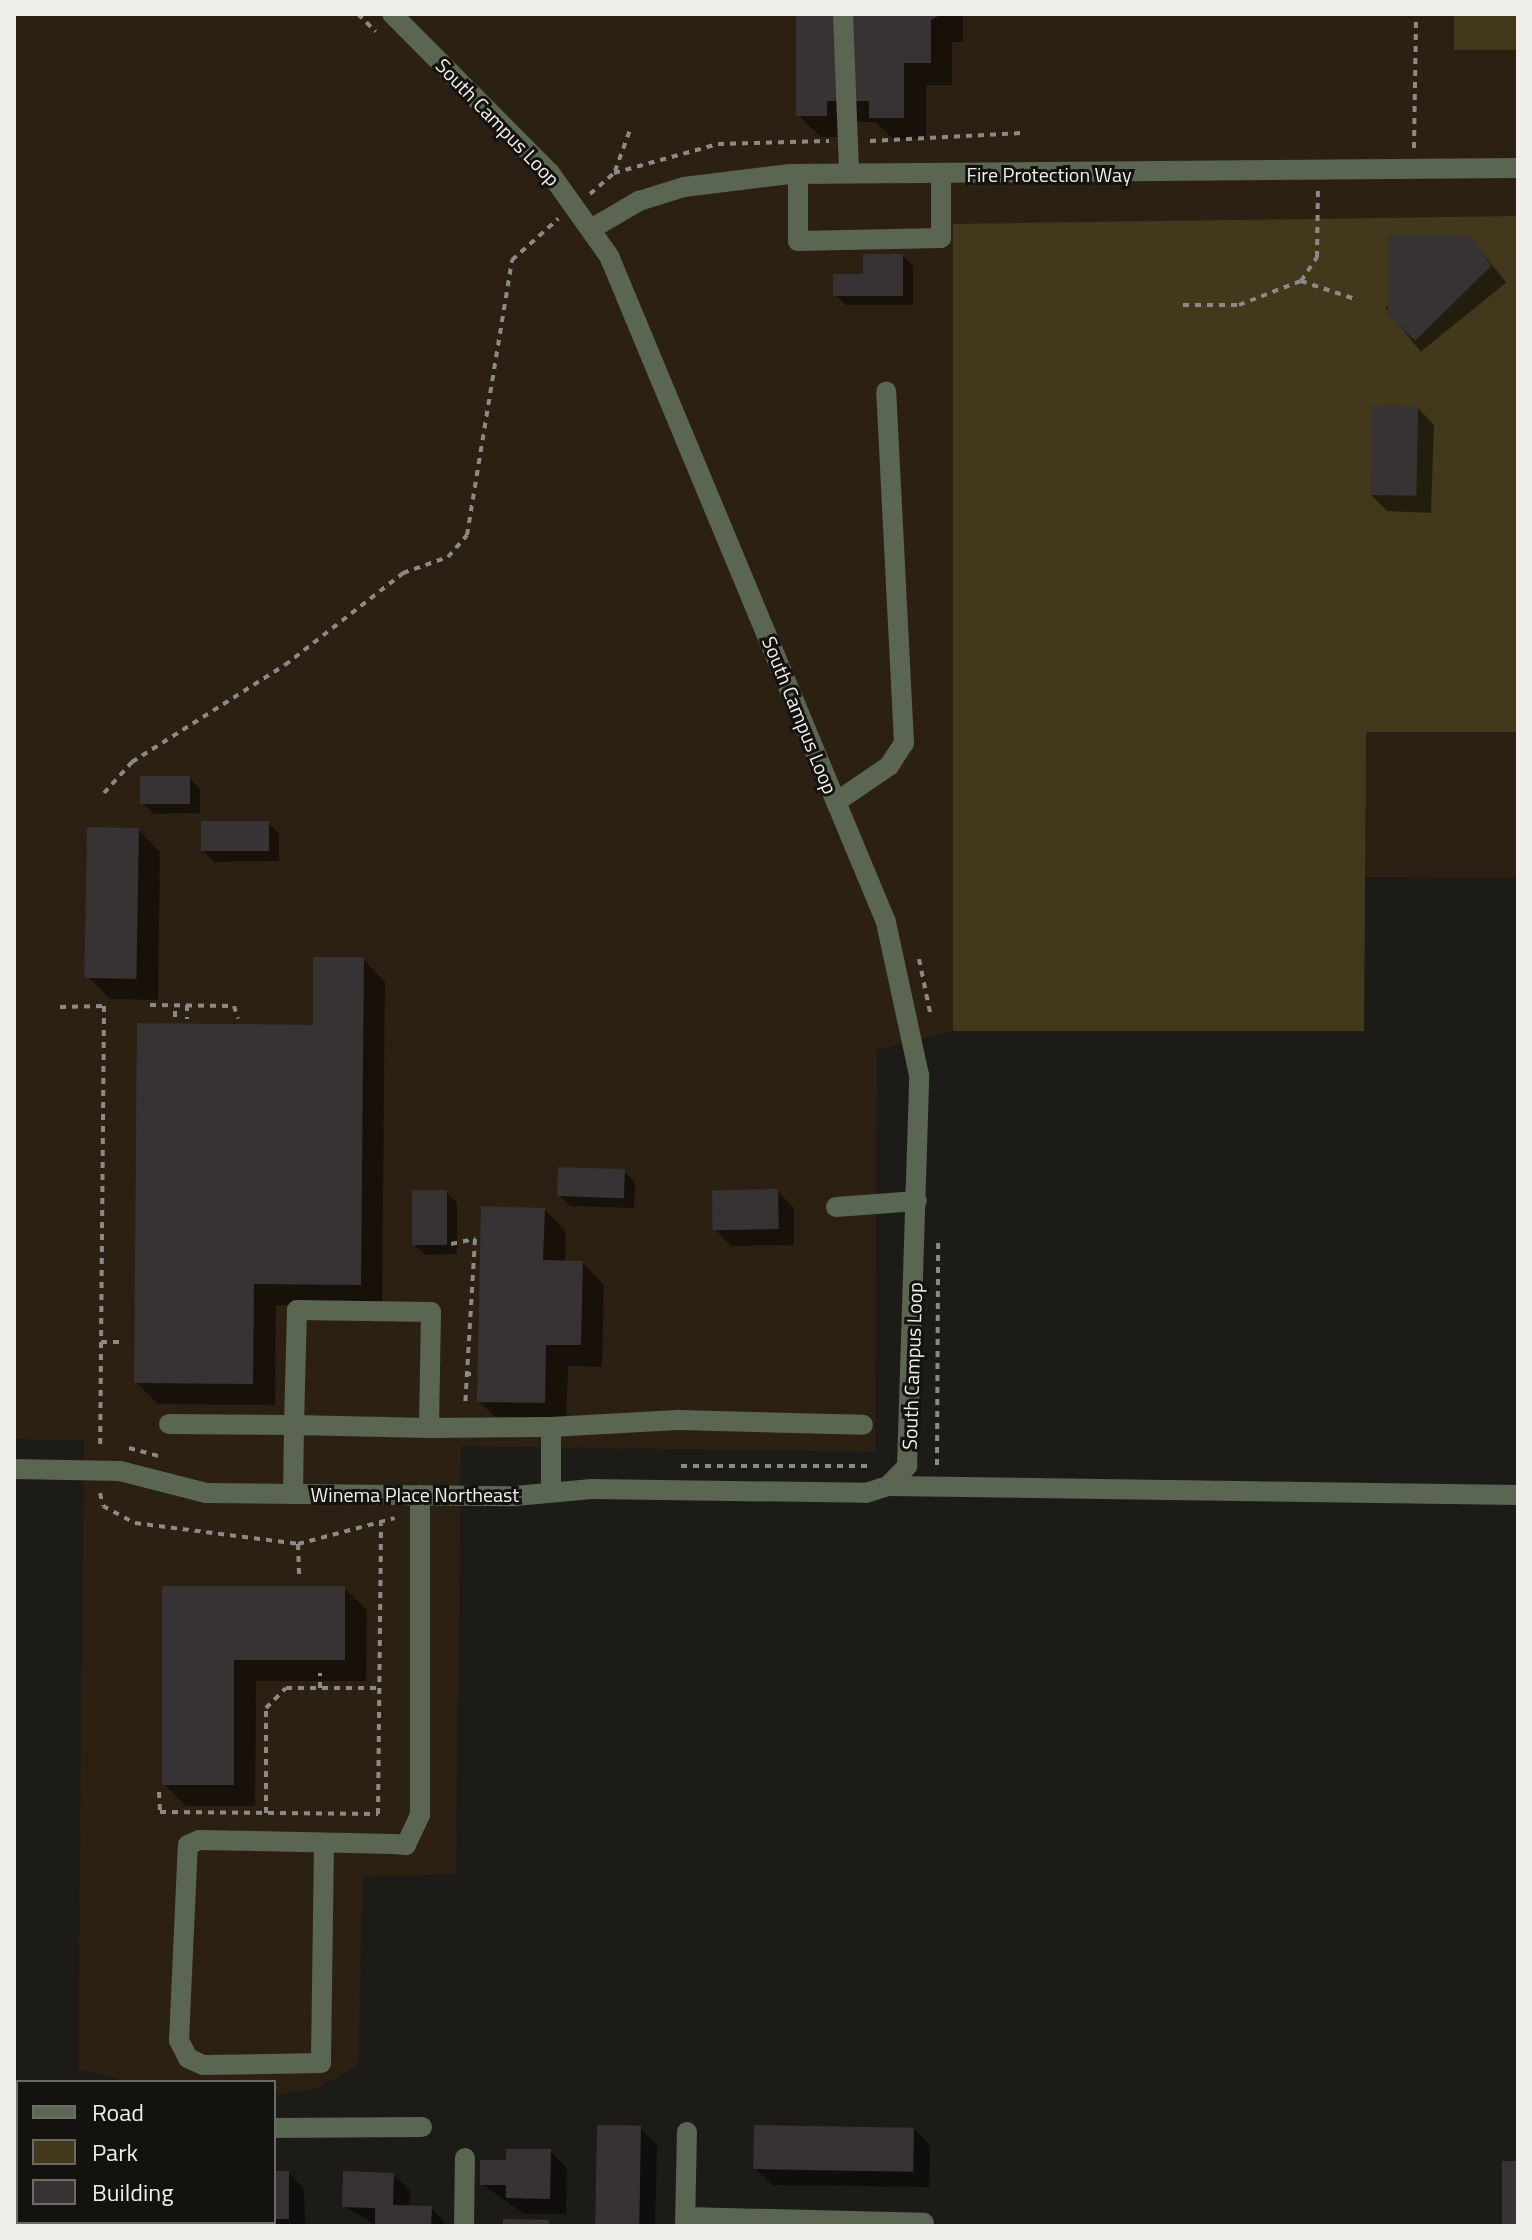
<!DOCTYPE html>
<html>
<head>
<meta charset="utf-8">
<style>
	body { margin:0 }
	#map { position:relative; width:1532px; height:2240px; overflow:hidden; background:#1d1b18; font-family:"Titillium Web",sans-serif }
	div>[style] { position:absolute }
	.industrial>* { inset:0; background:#2c2012 }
	.green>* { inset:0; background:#42381c; transform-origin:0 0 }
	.shadow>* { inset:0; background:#0007; transform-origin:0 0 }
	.building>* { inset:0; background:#373335; transform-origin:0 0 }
	.path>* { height:4px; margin-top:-2px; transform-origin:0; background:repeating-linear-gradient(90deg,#8c8a87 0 6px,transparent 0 12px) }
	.minor>* { height:20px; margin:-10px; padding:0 10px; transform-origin:10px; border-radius:10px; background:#5a6552 }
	span { translate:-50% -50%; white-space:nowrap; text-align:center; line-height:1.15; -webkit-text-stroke:6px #14120f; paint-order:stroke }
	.street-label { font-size:20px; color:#efeeeb }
	.frame { position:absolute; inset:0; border:16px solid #efeeeb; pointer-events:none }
	.legend { position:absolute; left:16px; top:2080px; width:260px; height:144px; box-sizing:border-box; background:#14120f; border:2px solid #6c6a67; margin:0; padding:10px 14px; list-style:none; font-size:24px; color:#efeeeb }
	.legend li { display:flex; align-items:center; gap:16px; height:40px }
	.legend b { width:40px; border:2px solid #6c6a67 }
</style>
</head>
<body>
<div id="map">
	<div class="industrial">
		<i style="clip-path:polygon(14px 14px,1518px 14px,1518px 878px,1365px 877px,1364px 1031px,953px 1031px,877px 1050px,875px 1452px,461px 1446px,456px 1874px,363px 1877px,358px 2065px,316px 2089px,274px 2095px,274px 2082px,132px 2082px,78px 2069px,84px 1440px,14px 1439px)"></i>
	</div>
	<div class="green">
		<i style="left:1454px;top:14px;width:64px;height:36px"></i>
		<i style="clip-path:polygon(1518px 216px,1518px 732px,1366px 732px,1364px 1031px,953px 1031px,953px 224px)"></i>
	</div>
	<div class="shadow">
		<i style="clip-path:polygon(798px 14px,963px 14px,963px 42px,952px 42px,952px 85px,926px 85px,926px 139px,893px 139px,876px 122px,848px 122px,848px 137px,821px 137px,798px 115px)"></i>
		<i style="left:1471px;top:239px;width:56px;height:110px;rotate:51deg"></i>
		<i style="clip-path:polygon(903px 256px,913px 266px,913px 305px,846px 305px,835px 295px)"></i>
		<i style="clip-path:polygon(1418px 408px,1434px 425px,1431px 513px,1387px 511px,1371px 495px)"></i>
		<i style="clip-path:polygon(189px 778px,200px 789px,200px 813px,154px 814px,143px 803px)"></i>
		<i style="clip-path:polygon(268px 823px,279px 834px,279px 861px,214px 862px,203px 851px)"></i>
		<i style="clip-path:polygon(138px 830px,160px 852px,158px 1000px,110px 999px,88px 977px)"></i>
		<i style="clip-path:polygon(363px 959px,385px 982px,382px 1306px,276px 1305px,275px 1405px,158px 1404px,136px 1382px,315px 1027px)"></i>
		<i style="clip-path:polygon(624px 1171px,635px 1182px,634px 1208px,570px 1206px,559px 1195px)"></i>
		<i style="clip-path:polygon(777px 1191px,794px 1208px,794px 1245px,731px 1246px,715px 1229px)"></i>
		<i style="clip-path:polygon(446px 1192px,457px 1203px,457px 1254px,425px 1255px,414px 1244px)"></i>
		<i style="clip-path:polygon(544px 1209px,566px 1232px,565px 1262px,582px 1262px,604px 1285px,602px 1367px,568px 1366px,566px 1425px,501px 1423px,479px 1401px)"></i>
		<i style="clip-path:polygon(164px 1588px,344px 1588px,367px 1610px,366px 1681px,256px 1681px,255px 1806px,186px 1806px,164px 1784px)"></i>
		<i style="clip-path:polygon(640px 2128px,657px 2145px,655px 2226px,597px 2226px)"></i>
		<i style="clip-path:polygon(914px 2129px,930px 2145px,929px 2187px,772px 2185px,756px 2169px)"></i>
		<i style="clip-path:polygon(550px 2151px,567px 2168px,566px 2214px,524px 2214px,482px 2184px,508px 2162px)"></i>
		<i style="clip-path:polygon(274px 2173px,288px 2173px,304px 2189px,305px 2226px,227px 2226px,223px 2222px,274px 2222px)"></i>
		<i style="clip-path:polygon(394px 2175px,410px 2191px,409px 2207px,431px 2208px,448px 2226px,377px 2226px,344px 2206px)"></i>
	</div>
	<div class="building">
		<i style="clip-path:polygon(796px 14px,942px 14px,931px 20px,931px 63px,904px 63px,904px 118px,869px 118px,869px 101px,827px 101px,827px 116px,796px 116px)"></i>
		<i style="clip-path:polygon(1389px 235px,1472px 237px,1491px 266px,1415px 341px,1388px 314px)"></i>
		<i style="clip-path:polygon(863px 254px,903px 254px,903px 296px,833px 296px,833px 274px,863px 274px)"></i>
		<i style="left:1372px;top:405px;width:46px;height:90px;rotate:1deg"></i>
		<i style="left:190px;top:776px;width:28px;height:50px;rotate:90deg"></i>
		<i style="left:269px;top:821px;width:30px;height:68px;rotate:90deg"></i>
		<i style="left:87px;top:827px;width:52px;height:151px;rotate:1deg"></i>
		<i style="clip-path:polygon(313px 957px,364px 957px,361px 1285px,254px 1284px,253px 1384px,134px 1383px,137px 1023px,313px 1025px)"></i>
		<i style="left:558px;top:1167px;width:67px;height:29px;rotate:2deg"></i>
		<i style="left:778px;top:1189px;width:40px;height:66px;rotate:89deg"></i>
		<i style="left:412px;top:1190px;width:35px;height:55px"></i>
		<i style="clip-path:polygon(481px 1206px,545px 1208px,543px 1260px,583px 1261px,581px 1345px,546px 1345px,545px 1403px,477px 1402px)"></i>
		<i style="clip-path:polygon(162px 1586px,345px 1586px,345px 1660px,234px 1660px,234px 1785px,162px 1785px)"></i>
		<i style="left:597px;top:2125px;width:44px;height:101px;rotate:1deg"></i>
		<i style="left:754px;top:2125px;width:160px;height:44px;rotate:1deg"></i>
		<i style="clip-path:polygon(506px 2149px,551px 2149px,550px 2199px,506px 2198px,506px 2185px,480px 2185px,480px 2160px,506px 2160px)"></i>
		<i style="left:1502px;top:2161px;width:16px;height:65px"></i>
		<i style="left:274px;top:2171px;width:15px;height:48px"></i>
		<i style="clip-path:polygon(343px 2171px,394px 2173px,393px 2205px,432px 2206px,431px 2226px,375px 2226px,375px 2208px,342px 2207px)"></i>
		<i style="clip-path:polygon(503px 2219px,549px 2220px,549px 2226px,503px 2226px)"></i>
	</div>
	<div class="path">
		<i style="left:358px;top:14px;width:25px;rotate:45deg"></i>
		<i style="left:870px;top:141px;width:151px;rotate:-3deg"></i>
		<i style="left:1414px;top:148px;width:134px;rotate:-89.1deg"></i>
		<i style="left:615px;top:171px;width:47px;rotate:-70deg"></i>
		<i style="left:590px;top:194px;width:32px;rotate:-41deg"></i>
		<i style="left:614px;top:173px;width:108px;rotate:-15.6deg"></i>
		<i style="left:718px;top:144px;width:111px;rotate:-1.5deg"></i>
		<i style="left:1301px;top:281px;width:57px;rotate:18.4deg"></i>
		<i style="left:1183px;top:305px;width:56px"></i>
		<i style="left:1239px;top:305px;width:66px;rotate:-21.2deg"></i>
		<i style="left:1301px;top:281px;width:29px;rotate:-56deg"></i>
		<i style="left:1317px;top:257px;width:68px;rotate:-89.2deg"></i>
		<i style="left:104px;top:793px;width:42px;rotate:-47.9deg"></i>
		<i style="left:132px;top:762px;width:181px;rotate:-32.4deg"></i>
		<i style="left:285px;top:665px;width:150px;rotate:-37.9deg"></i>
		<i style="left:403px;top:573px;width:48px;rotate:-19.6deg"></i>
		<i style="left:448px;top:557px;width:29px;rotate:-49deg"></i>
		<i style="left:467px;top:535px;width:279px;rotate:-80.7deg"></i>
		<i style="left:512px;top:260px;width:62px;rotate:-41.7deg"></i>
		<i style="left:919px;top:959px;width:59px;rotate:78.3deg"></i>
		<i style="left:150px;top:1005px;width:84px;rotate:0.7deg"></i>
		<i style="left:234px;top:1006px;width:13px;rotate:72deg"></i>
		<i style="left:187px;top:1005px;width:14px;rotate:90deg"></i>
		<i style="left:60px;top:1007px;width:44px;rotate:-1.3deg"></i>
		<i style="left:104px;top:1006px;width:442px;rotate:90.5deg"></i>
		<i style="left:175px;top:1017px;width:12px;rotate:-90deg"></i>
		<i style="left:451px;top:1244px;width:25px;rotate:-12deg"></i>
		<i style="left:475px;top:1239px;width:166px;rotate:93.4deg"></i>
		<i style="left:101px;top:1342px;width:23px"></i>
		<i style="left:465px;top:1374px;width:9px"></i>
		<i style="left:129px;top:1448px;width:35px;rotate:15deg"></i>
		<i style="left:937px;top:1465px;width:223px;rotate:-89.7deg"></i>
		<i style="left:681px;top:1466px;width:191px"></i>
		<i style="left:100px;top:1493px;width:13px;rotate:77deg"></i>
		<i style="left:103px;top:1506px;width:36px;rotate:28deg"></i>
		<i style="left:135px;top:1523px;width:164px;rotate:7.3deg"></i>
		<i style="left:298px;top:1544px;width:100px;rotate:-15deg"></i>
		<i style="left:298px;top:1544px;width:34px;rotate:88deg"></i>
		<i style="left:320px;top:1688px;width:15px;rotate:-90deg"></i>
		<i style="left:159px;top:1792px;width:20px;rotate:87deg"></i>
		<i style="left:160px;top:1812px;width:218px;rotate:0.5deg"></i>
		<i style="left:378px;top:1814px;width:290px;rotate:-89.4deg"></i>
		<i style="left:266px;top:1813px;width:105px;rotate:-90deg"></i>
		<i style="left:266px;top:1708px;width:28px;rotate:-45deg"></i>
		<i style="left:286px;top:1688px;width:92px"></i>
	</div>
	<div class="minor">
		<i style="left:843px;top:14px;width:158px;rotate:87.8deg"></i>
		<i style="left:798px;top:174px;width:67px;rotate:90deg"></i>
		<i style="left:798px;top:241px;width:143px;rotate:-1.2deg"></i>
		<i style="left:941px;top:238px;width:64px;rotate:-90deg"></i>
		<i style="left:591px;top:229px;width:56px;rotate:-30.3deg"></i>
		<i style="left:639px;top:201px;width:47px;rotate:-17.3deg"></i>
		<i style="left:684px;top:187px;width:107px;rotate:-7deg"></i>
		<i style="left:790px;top:174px;width:728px;rotate:-0.47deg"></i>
		<i style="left:836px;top:802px;width:64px;rotate:-34.2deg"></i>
		<i style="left:889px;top:766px;width:27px;rotate:-57deg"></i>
		<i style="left:904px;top:743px;width:352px;rotate:-92.9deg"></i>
		<i style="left:836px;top:1207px;width:81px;rotate:-4.2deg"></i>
		<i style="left:297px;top:1310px;width:134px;rotate:0.9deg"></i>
		<i style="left:431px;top:1312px;width:116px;rotate:91deg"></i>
		<i style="left:429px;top:1428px;width:135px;rotate:-178.7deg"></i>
		<i style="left:294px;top:1425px;width:115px;rotate:-88.5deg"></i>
		<i style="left:169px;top:1424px;width:125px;rotate:0.5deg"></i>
		<i style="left:294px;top:1425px;width:69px;rotate:90.8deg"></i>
		<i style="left:551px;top:1427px;width:127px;rotate:-3.2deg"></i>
		<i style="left:678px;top:1420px;width:185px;rotate:1.5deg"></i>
		<i style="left:429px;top:1428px;width:122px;rotate:-0.5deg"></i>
		<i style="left:551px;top:1427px;width:64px;rotate:90deg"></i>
		<i style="left:14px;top:1469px;width:106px;rotate:1.1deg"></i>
		<i style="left:120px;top:1471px;width:89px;rotate:14.3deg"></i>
		<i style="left:206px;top:1493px;width:309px;rotate:0.6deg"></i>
		<i style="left:515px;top:1496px;width:77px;rotate:-5.2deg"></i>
		<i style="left:592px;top:1489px;width:274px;rotate:0.8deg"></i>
		<i style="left:866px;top:1493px;width:23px;rotate:-18deg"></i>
		<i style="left:888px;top:1486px;width:28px;rotate:-46deg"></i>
		<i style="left:907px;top:1466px;width:391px;rotate:-88.2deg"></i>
		<i style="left:919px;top:1075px;width:157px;rotate:-102.2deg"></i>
		<i style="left:886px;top:922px;width:721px;rotate:-112.58deg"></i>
		<i style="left:609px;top:256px;width:102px;rotate:-125.4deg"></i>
		<i style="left:550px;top:173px;width:224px;rotate:-134.8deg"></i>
		<i style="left:888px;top:1486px;width:630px;rotate:0.82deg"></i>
		<i style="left:324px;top:1843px;width:220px;rotate:90.8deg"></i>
		<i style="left:321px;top:2063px;width:118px;rotate:179deg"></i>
		<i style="left:203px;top:2065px;width:17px;rotate:-155deg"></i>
		<i style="left:188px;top:2058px;width:20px;rotate:-117deg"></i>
		<i style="left:179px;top:2040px;width:195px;rotate:-87.4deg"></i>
		<i style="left:188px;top:1845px;width:12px;rotate:-24deg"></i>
		<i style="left:199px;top:1840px;width:56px;rotate:1deg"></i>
		<i style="left:255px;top:1841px;width:139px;rotate:1.2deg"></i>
		<i style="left:394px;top:1844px;width:12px;rotate:5deg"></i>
		<i style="left:406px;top:1845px;width:33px;rotate:-65deg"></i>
		<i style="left:420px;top:1815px;width:320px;rotate:-90deg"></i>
		<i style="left:14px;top:2128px;width:4px"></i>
		<i style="left:274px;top:2128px;width:148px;rotate:-0.4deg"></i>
		<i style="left:686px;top:2217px;width:238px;rotate:1.4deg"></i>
		<i style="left:29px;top:2226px;width:4px;rotate:-90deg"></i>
		<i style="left:464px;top:2226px;width:68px;rotate:-89.2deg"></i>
		<i style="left:685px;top:2226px;width:94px;rotate:-88.8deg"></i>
	</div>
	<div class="street-label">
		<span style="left:498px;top:122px;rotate:46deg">South Campus Loop</span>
		<span style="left:1049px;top:174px">Fire Protection Way</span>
		<span style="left:800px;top:715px;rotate:68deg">South Campus Loop</span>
		<span style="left:912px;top:1366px;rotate:-88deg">South Campus Loop</span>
		<span style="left:415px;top:1494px">Winema Place Northeast</span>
	</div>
	<div class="frame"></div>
	<ul class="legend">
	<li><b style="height:10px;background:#5a6552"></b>Road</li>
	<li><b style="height:22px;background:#42381c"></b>Park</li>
	<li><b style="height:22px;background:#373335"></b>Building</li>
	</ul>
</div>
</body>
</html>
